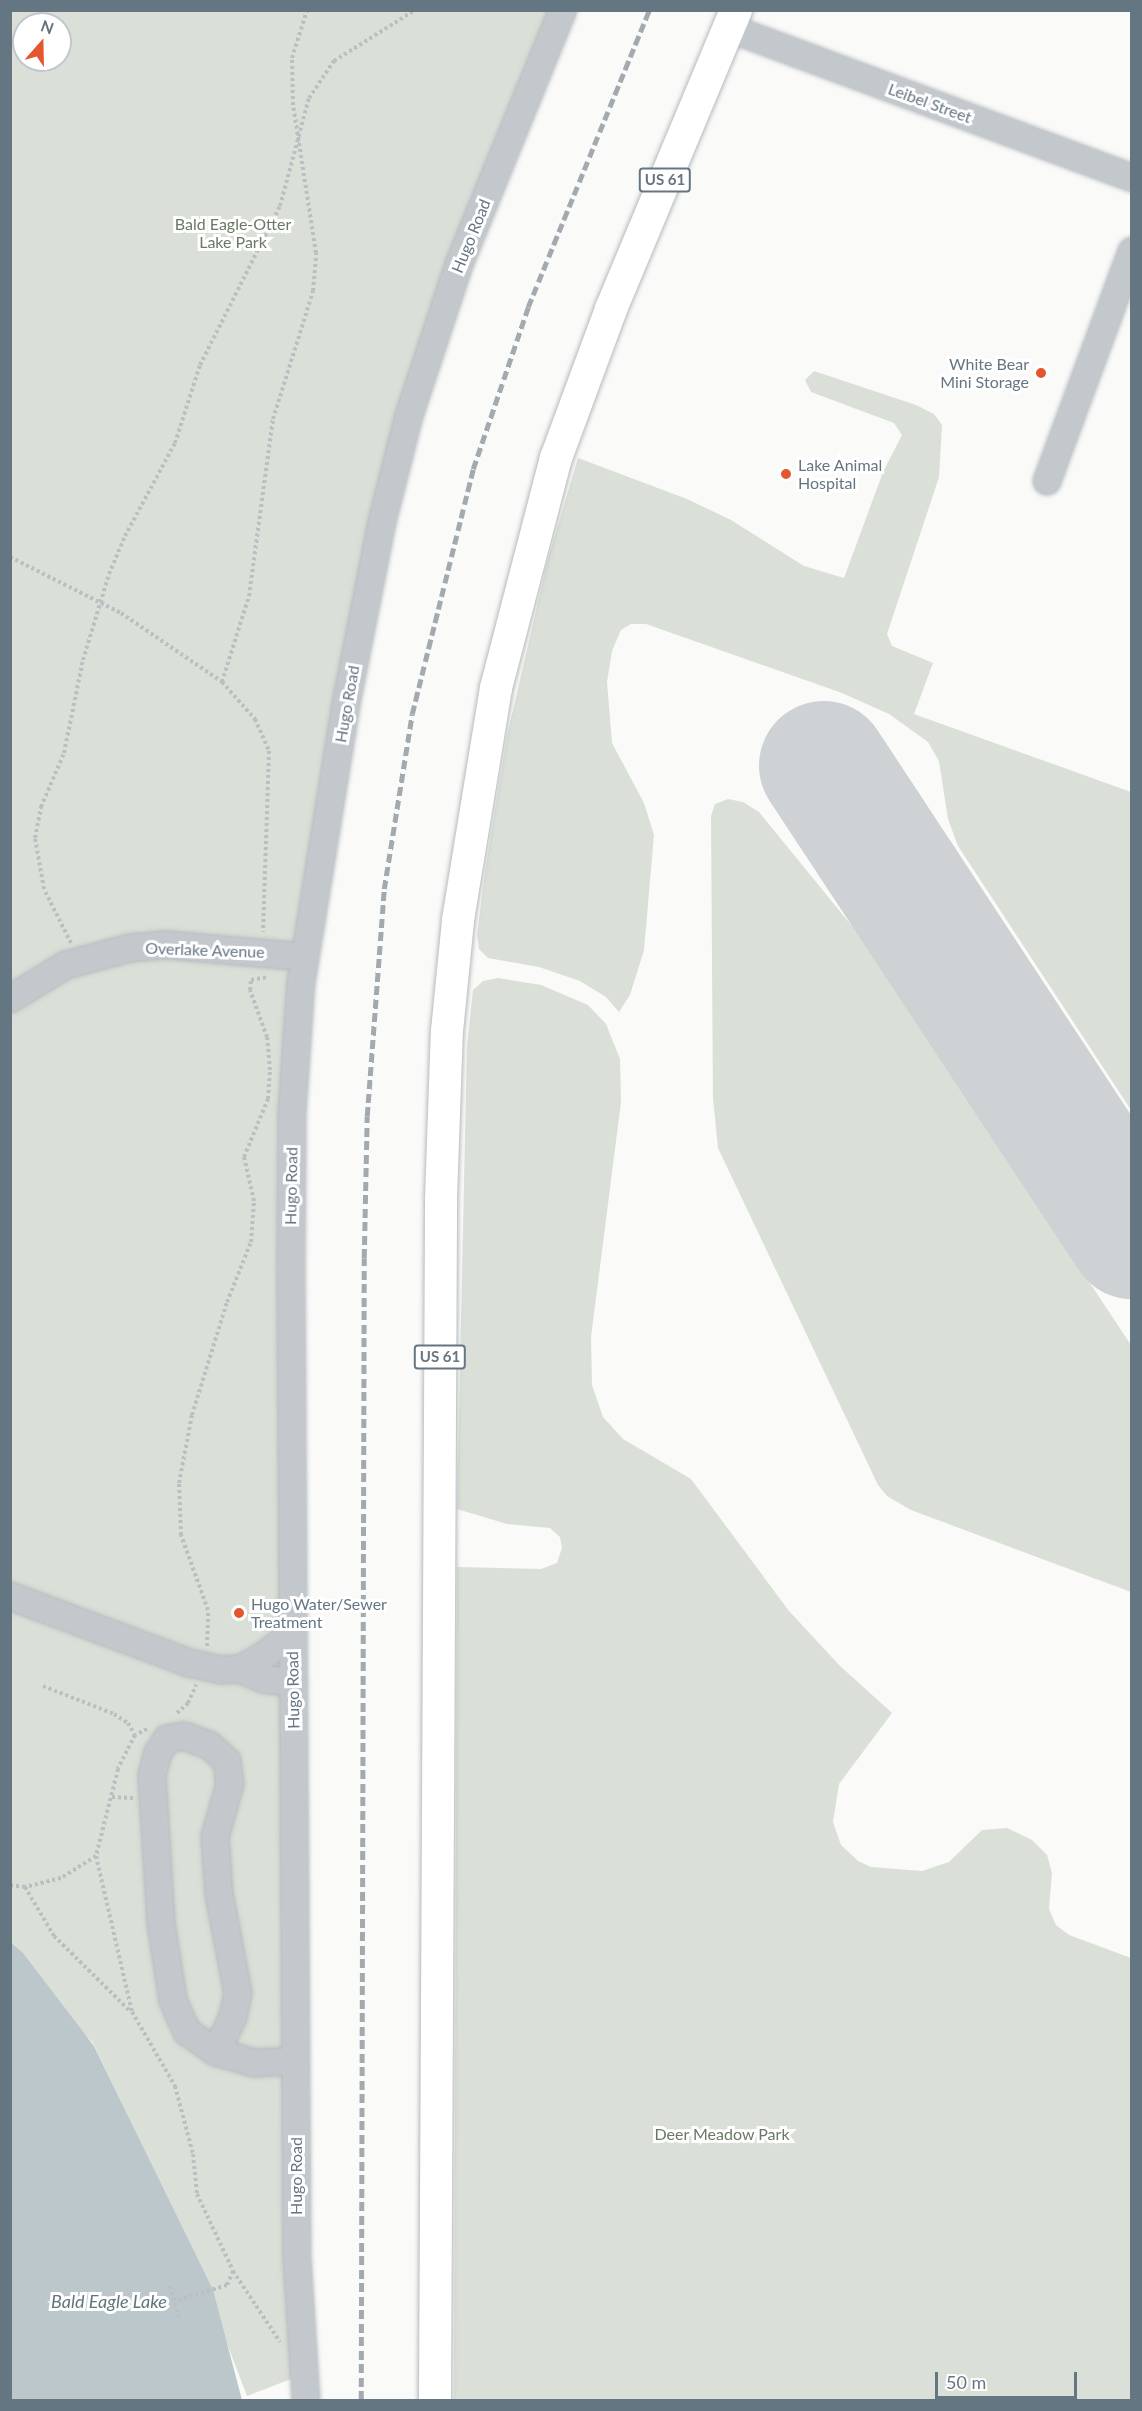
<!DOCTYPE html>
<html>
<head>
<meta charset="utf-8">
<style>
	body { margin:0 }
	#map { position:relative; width:1142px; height:2411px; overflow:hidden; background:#fafaf8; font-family:Lato,sans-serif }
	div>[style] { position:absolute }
	.green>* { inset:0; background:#dadfd7 }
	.water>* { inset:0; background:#bbc7cb }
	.runway>* { height:129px; margin:-64.5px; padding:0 64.5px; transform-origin:64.5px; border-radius:64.5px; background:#ced2d4 }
	.path>* { height:4px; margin-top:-2px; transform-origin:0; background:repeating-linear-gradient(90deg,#bbbfc2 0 3px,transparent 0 6px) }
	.roads { filter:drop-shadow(0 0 2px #b5babe) drop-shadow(0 0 2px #b5babe) }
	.minor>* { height:26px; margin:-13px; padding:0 13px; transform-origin:13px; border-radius:13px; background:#c3c8cc }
	.major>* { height:32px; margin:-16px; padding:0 16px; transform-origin:16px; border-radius:16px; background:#fff }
	.rail>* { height:4.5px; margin-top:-2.25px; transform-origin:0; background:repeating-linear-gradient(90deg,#a2aab0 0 9px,transparent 0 13.5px) }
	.dots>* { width:16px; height:16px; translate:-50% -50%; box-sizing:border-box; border:3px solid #fff; border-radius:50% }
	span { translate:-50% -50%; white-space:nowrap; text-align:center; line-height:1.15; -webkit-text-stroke:6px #fff; paint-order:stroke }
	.shield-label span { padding:2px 4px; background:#fff; border:2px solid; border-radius:4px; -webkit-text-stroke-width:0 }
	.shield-label { font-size:15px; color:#657683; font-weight:700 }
	.street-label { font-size:16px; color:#657683 }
	.park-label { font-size:16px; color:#687a64 }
	.poi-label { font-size:16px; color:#657683 }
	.right { translate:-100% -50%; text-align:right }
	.left { translate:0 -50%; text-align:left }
	.water-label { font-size:18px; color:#60757c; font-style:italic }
	.frame { position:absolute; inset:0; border:12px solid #657683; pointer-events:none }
	.north { position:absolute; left:12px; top:12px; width:60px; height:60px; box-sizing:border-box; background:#fff; border:2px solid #c1c8cd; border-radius:50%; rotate:20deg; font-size:16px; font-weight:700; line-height:24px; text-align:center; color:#657683 }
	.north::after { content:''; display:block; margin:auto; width:21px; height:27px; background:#e4572e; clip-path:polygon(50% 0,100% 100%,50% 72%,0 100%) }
	.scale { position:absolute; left:935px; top:2372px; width:142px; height:27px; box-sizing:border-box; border:3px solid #657683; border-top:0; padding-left:8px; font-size:18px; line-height:21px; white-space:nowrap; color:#657683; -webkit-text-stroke:4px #fff; paint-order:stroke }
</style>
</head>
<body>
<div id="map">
	<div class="green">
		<i style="clip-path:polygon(evenodd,11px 11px,557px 11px,409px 416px,301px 983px,304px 2374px,247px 2396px,186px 2236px,93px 2043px,11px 1954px,11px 11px,24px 24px,60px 24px,60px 60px,24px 60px,24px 24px)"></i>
		<i style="clip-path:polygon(814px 371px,916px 405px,934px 414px,942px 425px,939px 477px,887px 634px,892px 646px,933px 663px,914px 714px,1131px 792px,1131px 1110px,958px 846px,948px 819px,939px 761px,928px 742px,889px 714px,842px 693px,646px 624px,631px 624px,621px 630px,612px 651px,607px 682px,612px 743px,644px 803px,654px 835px,644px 950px,630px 995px,619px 1012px,606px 997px,580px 981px,539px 967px,488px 958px,479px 949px,477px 935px,485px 872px,507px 736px,548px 559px,578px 458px,687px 499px,731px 520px,804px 566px,844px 578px,883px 472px,902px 435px,894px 423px,811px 392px,805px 380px)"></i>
		<i style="clip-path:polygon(728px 799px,743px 802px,759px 812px,856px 931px,1131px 1345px,1131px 1592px,911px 1510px,887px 1496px,878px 1485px,718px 1148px,713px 1098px,711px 816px,715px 804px)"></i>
		<i style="clip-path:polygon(498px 978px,541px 985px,588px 1005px,606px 1024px,620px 1059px,621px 1102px,591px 1337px,592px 1385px,603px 1417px,623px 1439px,691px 1479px,789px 1611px,840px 1666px,892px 1713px,839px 1784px,833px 1822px,841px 1845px,858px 1861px,871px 1867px,922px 1871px,949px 1862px,982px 1830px,1007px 1828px,1032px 1840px,1047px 1855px,1052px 1873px,1049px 1909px,1056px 1925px,1069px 1935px,1131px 1958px,1131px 2400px,454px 2400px,457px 1567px,541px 1569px,557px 1563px,562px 1548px,560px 1537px,550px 1528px,507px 1524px,457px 1509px,467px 1046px,473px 990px,483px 981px)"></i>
	</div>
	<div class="water">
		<i style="clip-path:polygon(11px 1943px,23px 1953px,94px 2046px,213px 2290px,242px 2400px,11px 2400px)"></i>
	</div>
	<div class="runway">
		<i style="left:823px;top:765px;width:562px;rotate:56.62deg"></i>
	</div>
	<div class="path">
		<i style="left:10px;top:557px;width:124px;rotate:26.8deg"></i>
		<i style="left:121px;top:613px;width:122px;rotate:34.3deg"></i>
		<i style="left:222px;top:682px;width:50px;rotate:48.3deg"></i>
		<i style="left:255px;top:719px;width:35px;rotate:66deg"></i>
		<i style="left:269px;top:751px;width:181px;rotate:91.9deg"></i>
		<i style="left:222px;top:682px;width:90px;rotate:-72.6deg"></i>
		<i style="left:249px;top:596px;width:179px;rotate:-82.3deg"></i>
		<i style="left:273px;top:419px;width:134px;rotate:-72.6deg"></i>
		<i style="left:313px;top:291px;width:38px;rotate:-85deg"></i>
		<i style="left:316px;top:253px;width:150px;rotate:-98.8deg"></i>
		<i style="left:293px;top:105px;width:47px;rotate:-91.2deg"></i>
		<i style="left:292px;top:58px;width:50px;rotate:-72.6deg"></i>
		<i style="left:71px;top:943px;width:60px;rotate:-116.6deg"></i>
		<i style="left:44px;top:889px;width:52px;rotate:-100deg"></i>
		<i style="left:35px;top:838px;width:32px;rotate:-79deg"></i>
		<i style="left:41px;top:807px;width:59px;rotate:-66.9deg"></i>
		<i style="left:64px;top:753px;width:95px;rotate:-78.5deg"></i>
		<i style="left:83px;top:660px;width:90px;rotate:-73.2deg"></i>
		<i style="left:109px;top:574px;width:41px;rotate:-67.2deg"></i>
		<i style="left:125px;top:536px;width:106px;rotate:-61.7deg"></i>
		<i style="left:175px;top:443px;width:82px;rotate:-72.2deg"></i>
		<i style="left:200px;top:365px;width:178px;rotate:-63.3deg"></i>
		<i style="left:280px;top:206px;width:112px;rotate:-75deg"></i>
		<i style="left:309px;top:98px;width:45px;rotate:-56deg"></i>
		<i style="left:334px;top:61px;width:96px;rotate:-32.2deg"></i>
		<i style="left:207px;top:1646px;width:36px;rotate:-88deg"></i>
		<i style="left:208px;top:1610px;width:80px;rotate:-109.8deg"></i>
		<i style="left:181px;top:1535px;width:52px;rotate:-92.2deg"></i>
		<i style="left:179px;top:1483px;width:69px;rotate:-79.2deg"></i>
		<i style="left:192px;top:1415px;width:118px;rotate:-72.8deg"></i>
		<i style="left:227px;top:1302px;width:65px;rotate:-68.2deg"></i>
		<i style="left:251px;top:1242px;width:41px;rotate:-85.8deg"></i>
		<i style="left:254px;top:1201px;width:45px;rotate:-102.8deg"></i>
		<i style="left:244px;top:1157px;width:63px;rotate:-67.5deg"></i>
		<i style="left:268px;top:1099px;width:29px;rotate:-86deg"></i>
		<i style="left:270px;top:1070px;width:33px;rotate:-95deg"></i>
		<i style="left:267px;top:1037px;width:50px;rotate:-109.9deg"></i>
		<i style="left:250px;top:990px;width:10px;rotate:-84deg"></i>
		<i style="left:251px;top:980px;width:17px;rotate:-10deg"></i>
		<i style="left:43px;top:1686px;width:76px;rotate:21.5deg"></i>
		<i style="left:114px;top:1714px;width:17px;rotate:33deg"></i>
		<i style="left:128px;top:1723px;width:14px;rotate:60deg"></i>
		<i style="left:177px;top:1713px;width:15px;rotate:-42deg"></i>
		<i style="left:188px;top:1703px;width:20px;rotate:-66deg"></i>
		<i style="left:147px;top:1729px;width:13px;rotate:153deg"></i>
		<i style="left:135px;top:1735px;width:38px;rotate:117deg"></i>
		<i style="left:118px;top:1769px;width:90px;rotate:104.2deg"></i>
		<i style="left:96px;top:1856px;width:160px;rotate:77deg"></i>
		<i style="left:132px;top:2012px;width:86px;rotate:59.8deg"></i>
		<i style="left:175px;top:2086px;width:70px;rotate:75.2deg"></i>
		<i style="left:193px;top:2154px;width:40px;rotate:84.3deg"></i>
		<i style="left:197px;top:2194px;width:85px;rotate:64.9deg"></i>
		<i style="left:233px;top:2271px;width:15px;rotate:113deg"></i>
		<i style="left:227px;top:2285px;width:54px;rotate:162.9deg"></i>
		<i style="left:112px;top:1797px;width:21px;rotate:3deg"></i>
		<i style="left:96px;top:1856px;width:41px;rotate:147.8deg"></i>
		<i style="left:61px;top:1878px;width:37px;rotate:166deg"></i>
		<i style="left:25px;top:1887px;width:57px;rotate:59.4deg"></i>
		<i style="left:54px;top:1936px;width:108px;rotate:44.6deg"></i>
		<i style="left:10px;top:1885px;width:15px;rotate:8deg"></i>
		<i style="left:233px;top:2271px;width:85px;rotate:56.5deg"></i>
		<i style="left:170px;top:2286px;width:33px;rotate:74deg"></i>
	</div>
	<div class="roads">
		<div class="minor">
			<i style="left:729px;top:28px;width:430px;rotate:20.4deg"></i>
			<i style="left:1047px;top:481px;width:245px;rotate:-69.7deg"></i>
			<i style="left:10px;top:999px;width:66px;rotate:-31.3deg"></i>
			<i style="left:66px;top:965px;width:66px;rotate:-14.9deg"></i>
			<i style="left:130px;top:948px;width:37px;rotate:-5deg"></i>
			<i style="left:167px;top:945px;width:138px;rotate:5deg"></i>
			<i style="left:10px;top:1596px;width:191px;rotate:20.5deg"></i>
			<i style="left:189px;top:1663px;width:33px;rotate:12deg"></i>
			<i style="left:221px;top:1670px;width:19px;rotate:-3deg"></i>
			<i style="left:240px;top:1669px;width:29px;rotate:-29deg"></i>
			<i style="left:265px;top:1655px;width:36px;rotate:-38deg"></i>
			<i style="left:240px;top:1669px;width:25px;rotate:23deg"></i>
			<i style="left:263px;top:1679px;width:31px;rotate:7deg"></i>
			<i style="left:216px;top:2052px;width:35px;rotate:-145deg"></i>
			<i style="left:187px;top:2032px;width:35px;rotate:-114deg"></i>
			<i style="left:173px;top:2000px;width:78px;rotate:-98.9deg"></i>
			<i style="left:161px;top:1923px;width:148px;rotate:-93.5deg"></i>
			<i style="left:152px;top:1775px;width:23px;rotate:-75deg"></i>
			<i style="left:158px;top:1753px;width:17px;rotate:-57deg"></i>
			<i style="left:167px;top:1739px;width:17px;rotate:-10deg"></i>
			<i style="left:184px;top:1736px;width:27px;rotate:20deg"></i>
			<i style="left:209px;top:1745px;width:24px;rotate:42deg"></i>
			<i style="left:227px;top:1761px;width:23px;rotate:83deg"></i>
			<i style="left:230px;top:1784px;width:55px;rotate:105.8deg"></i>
			<i style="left:215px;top:1837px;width:57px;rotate:86deg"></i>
			<i style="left:219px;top:1894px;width:101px;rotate:79.1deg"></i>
			<i style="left:238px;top:1993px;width:25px;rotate:102deg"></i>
			<i style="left:233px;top:2017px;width:39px;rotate:116deg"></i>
			<i style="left:216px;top:2052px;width:40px;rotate:16deg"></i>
			<i style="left:254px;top:2063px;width:41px;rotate:-2.8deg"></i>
			<i style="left:306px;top:2400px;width:144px;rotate:-93.6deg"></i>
			<i style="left:297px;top:2256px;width:991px;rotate:-90.35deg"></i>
			<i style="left:291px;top:1265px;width:151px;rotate:-89.6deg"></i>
			<i style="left:292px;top:1114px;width:131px;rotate:-86.1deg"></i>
			<i style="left:301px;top:983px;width:293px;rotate:-80.8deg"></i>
			<i style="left:348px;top:694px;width:179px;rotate:-78.8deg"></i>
			<i style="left:383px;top:518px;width:105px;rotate:-75.7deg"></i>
			<i style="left:409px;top:416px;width:162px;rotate:-71.7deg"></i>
			<i style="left:460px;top:262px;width:272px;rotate:-67.8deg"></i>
		</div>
		<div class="major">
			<i style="left:435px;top:2400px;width:1201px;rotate:-89.71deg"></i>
			<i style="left:441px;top:1199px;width:168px;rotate:-88deg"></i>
			<i style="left:447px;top:1031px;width:112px;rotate:-84.3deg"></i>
			<i style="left:458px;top:920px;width:235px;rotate:-80.7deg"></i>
			<i style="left:496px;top:688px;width:238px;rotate:-75.4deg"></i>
			<i style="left:556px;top:458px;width:159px;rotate:-69.7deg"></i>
			<i style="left:611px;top:309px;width:324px;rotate:-67.3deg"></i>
		</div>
	</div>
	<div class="rail">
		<i style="left:361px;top:2400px;width:1142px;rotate:-89.85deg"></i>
		<i style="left:364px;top:1258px;width:142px;rotate:-88.8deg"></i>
		<i style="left:367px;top:1116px;width:228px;rotate:-85.7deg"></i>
		<i style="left:384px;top:889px;width:177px;rotate:-80.9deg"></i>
		<i style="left:412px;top:714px;width:252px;rotate:-76deg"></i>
		<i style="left:473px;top:469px;width:171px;rotate:-71.2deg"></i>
		<i style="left:528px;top:307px;width:321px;rotate:-67.8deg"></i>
	</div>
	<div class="dots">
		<i style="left:1041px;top:373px;background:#e4572e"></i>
		<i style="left:786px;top:474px;background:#e4572e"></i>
		<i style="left:239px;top:1613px;background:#e4572e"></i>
	</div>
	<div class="shield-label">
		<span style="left:665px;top:180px">US 61</span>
		<span style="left:440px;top:1357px">US 61</span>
	</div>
	<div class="street-label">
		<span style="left:930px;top:103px;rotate:20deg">Leibel Street</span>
		<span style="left:471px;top:236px;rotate:-68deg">Hugo Road</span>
		<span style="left:347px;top:704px;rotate:-80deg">Hugo Road</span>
		<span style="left:205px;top:950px;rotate:2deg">Overlake Avenue</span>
		<span style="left:291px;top:1186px;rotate:-89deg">Hugo Road</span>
		<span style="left:293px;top:1690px;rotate:-91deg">Hugo Road</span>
		<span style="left:296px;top:2176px;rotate:-90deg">Hugo Road</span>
	</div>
	<div class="park-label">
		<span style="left:233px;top:233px">Bald Eagle-Otter<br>Lake Park</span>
		<span style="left:722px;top:2134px">Deer Meadow Park</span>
	</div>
	<div class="poi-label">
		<span class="right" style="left:1029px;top:373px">White Bear<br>Mini Storage</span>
		<span class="left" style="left:798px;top:474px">Lake Animal<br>Hospital</span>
		<span class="left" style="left:251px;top:1613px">Hugo Water/Sewer<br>Treatment</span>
	</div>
	<div class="water-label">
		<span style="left:109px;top:2301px">Bald Eagle Lake</span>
	</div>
	<div class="frame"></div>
	<div class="north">N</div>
	<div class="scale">50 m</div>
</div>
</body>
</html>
